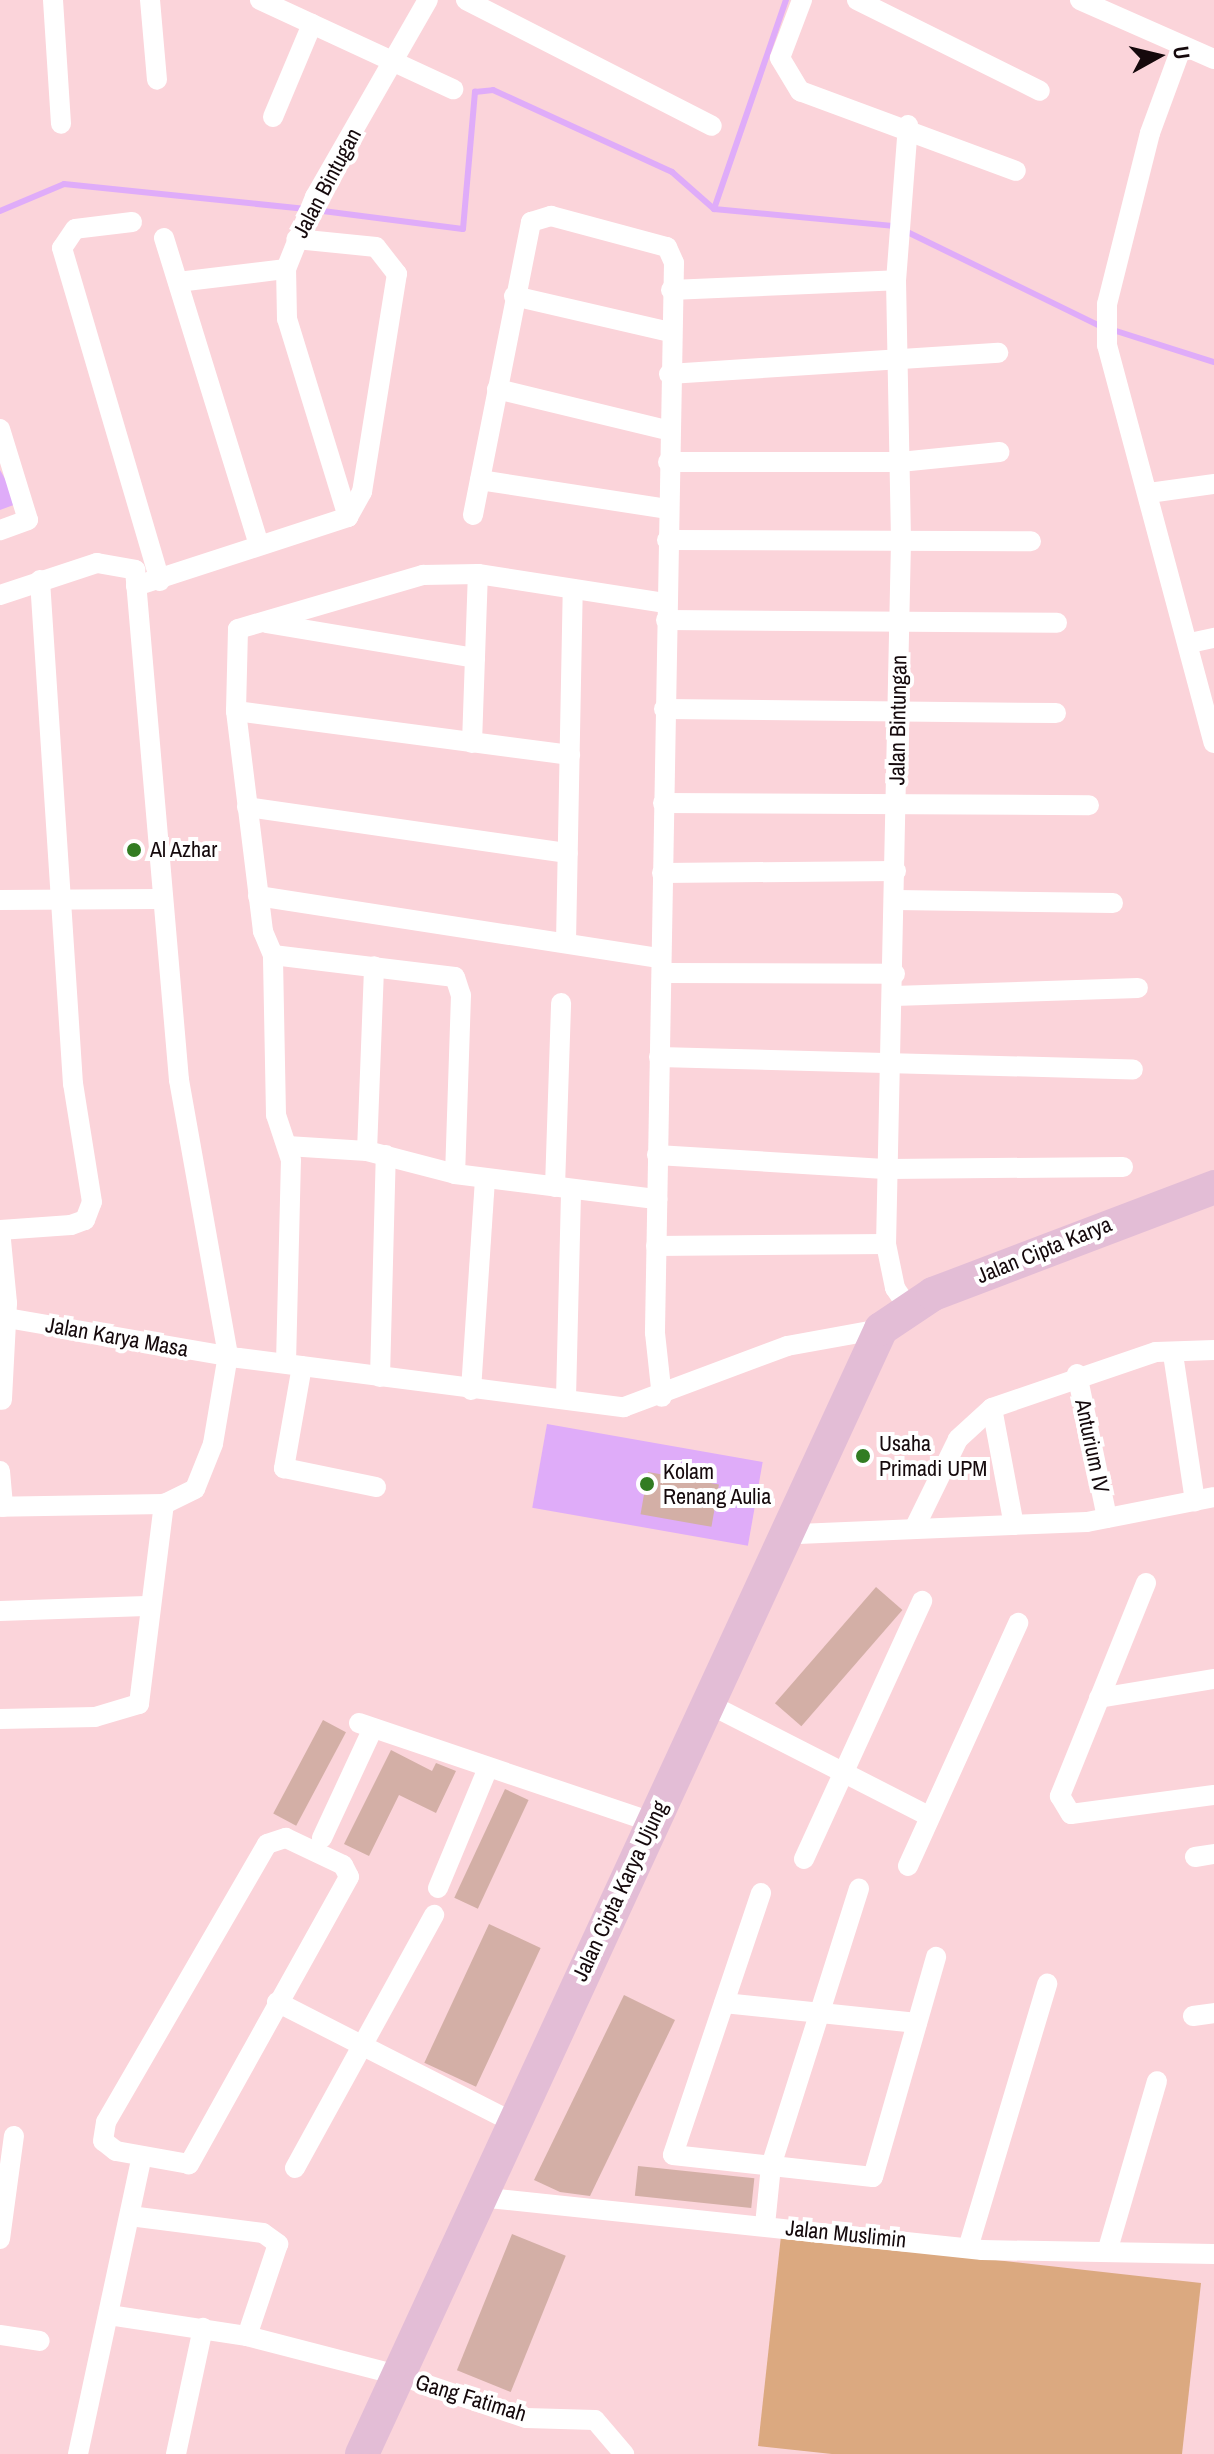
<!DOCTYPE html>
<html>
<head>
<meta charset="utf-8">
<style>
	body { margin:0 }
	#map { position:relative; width:1214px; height:2454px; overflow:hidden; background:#fbd4da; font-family:"Archivo Narrow",sans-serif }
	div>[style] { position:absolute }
	.green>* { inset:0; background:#dba980 }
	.water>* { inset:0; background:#dfacf9; transform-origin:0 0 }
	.stream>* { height:6px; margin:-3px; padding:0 3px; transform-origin:3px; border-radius:3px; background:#dfacf9 }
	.building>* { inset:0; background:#d3afa6; transform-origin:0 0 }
	.street>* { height:20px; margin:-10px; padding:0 10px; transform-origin:10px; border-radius:10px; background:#fff }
	.primary>* { height:34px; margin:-17px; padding:0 17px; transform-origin:17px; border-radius:17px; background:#e3bdd6 }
	.dots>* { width:22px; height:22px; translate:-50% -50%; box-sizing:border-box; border:4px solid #fff; border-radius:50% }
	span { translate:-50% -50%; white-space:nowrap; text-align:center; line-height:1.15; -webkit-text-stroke:8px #fff; paint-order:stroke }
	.street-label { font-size:22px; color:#15090c }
	.poi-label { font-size:22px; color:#15090c }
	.left { translate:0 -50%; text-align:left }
	.north { position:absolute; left:1118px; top:16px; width:80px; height:80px; -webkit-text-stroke:6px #fff; paint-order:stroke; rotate:82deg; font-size:22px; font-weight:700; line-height:32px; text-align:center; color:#15090c }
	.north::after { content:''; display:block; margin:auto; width:28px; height:36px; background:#15090c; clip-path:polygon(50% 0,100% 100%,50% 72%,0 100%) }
</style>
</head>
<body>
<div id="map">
	<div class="green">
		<i style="clip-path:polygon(781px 2236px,1201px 2283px,1182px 2454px,832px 2454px,758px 2446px)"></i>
	</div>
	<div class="water">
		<i style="clip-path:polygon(0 470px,19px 503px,0 510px)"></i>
		<i style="left:547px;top:1424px;width:219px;height:85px;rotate:10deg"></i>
	</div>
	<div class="stream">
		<i style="left:714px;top:209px;width:182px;rotate:5.4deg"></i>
		<i style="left:895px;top:226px;width:230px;rotate:26deg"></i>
		<i style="left:315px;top:210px;width:149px;rotate:7.3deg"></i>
		<i style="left:463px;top:229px;width:138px;rotate:-85deg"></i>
		<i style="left:475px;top:92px;width:18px;rotate:-6deg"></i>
		<i style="left:493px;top:90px;width:197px;rotate:24.6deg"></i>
		<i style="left:672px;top:172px;width:56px;rotate:41.4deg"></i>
		<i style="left:714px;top:209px;width:221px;rotate:-71deg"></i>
		<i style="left:0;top:211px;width:69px;rotate:-22.9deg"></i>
		<i style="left:64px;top:184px;width:241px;rotate:5.9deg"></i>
		<i style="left:1113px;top:330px;width:106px;rotate:17.6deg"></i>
	</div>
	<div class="building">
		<i style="left:648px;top:1472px;width:72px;height:43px;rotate:10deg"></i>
		<i style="left:876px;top:1587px;width:35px;height:154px;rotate:41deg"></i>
		<i style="left:323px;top:1720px;width:26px;height:106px;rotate:28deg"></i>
		<i style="clip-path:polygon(391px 1750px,432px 1771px,436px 1763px,456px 1771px,436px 1813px,399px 1795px,369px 1856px,344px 1844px)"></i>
		<i style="left:505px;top:1789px;width:26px;height:120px;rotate:25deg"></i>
		<i style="left:489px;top:1924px;width:57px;height:153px;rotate:25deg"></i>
		<i style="clip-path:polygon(624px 1995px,675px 2020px,590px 2196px,560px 2192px,534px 2180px)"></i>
		<i style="left:638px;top:2166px;width:117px;height:30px;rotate:6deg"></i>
		<i style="left:512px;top:2234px;width:58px;height:147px;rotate:22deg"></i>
	</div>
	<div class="street">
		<i style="left:53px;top:0;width:124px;rotate:86.3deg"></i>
		<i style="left:150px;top:0;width:80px;rotate:85deg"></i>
		<i style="left:260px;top:0;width:213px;rotate:24.8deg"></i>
		<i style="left:466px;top:0;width:276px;rotate:27.1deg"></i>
		<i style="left:802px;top:0;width:62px;rotate:110.8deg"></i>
		<i style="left:780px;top:58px;width:39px;rotate:59deg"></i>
		<i style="left:800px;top:91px;width:230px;rotate:20.3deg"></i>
		<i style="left:857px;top:0;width:204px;rotate:26.4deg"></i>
		<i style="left:1080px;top:0;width:146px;rotate:23.8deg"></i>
		<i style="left:1182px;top:46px;width:93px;rotate:110.2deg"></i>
		<i style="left:1150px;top:133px;width:176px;rotate:104.1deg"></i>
		<i style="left:1107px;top:304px;width:41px;rotate:90deg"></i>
		<i style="left:1107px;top:345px;width:412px;rotate:75deg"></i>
		<i style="left:273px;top:117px;width:101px;rotate:-67.2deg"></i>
		<i style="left:908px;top:125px;width:155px;rotate:94.4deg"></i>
		<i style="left:896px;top:280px;width:261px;rotate:88.9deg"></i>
		<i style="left:901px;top:541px;width:703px;rotate:91.22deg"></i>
		<i style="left:886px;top:1244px;width:45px;rotate:78.4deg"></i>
		<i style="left:895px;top:1288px;width:27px;rotate:56deg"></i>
		<i style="left:132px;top:222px;width:57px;rotate:173deg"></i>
		<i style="left:75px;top:229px;width:23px;rotate:124deg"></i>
		<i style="left:62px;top:248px;width:347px;rotate:73.6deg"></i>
		<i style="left:164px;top:238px;width:320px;rotate:72.8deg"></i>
		<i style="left:178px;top:282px;width:109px;rotate:-6.9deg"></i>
		<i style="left:671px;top:290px;width:225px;rotate:-2.5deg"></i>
		<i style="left:514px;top:296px;width:160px;rotate:13deg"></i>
		<i style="left:669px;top:374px;width:330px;rotate:-3.7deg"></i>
		<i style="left:497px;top:389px;width:175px;rotate:13.6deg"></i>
		<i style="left:0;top:429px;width:95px;rotate:72.9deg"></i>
		<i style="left:28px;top:520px;width:30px;rotate:160deg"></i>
		<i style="left:668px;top:462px;width:232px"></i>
		<i style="left:900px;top:462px;width:100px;rotate:-5.7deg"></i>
		<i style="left:480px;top:480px;width:189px;rotate:8.8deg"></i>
		<i style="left:1149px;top:493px;width:66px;rotate:-7.9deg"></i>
		<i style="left:473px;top:515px;width:299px;rotate:-78.8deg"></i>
		<i style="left:531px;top:222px;width:21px;rotate:-17deg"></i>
		<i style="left:551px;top:216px;width:120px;rotate:15deg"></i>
		<i style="left:667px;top:247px;width:17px;rotate:66deg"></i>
		<i style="left:674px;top:263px;width:1070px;rotate:91.02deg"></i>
		<i style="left:655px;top:1333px;width:64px;rotate:83.8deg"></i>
		<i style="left:348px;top:517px;width:207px;rotate:-107.1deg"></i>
		<i style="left:287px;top:319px;width:50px;rotate:-91.1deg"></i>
		<i style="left:286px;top:269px;width:78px;rotate:-68.1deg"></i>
		<i style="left:315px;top:197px;width:227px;rotate:-60.2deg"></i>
		<i style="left:667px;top:540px;width:364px;rotate:0.2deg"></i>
		<i style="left:136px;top:586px;width:223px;rotate:-18deg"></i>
		<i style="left:348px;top:517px;width:29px;rotate:-61deg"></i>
		<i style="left:362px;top:492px;width:221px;rotate:-80.9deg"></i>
		<i style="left:397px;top:274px;width:34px;rotate:-128deg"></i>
		<i style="left:376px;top:247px;width:80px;rotate:-174.3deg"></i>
		<i style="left:0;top:595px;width:102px;rotate:-18.3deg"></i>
		<i style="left:97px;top:563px;width:39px;rotate:10deg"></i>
		<i style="left:135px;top:570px;width:512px;rotate:85.07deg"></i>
		<i style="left:179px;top:1080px;width:279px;rotate:79.9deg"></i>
		<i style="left:228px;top:1355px;width:90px;rotate:99.6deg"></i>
		<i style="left:213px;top:1444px;width:48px;rotate:111.8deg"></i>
		<i style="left:195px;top:1489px;width:34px;rotate:154deg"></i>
		<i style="left:164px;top:1504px;width:164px;rotate:179deg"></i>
		<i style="left:666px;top:620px;width:391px;rotate:0.4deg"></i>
		<i style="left:266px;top:623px;width:212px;rotate:9.5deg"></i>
		<i style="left:1190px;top:643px;width:25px;rotate:-12deg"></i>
		<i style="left:664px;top:709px;width:392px;rotate:0.6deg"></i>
		<i style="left:236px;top:711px;width:337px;rotate:7.5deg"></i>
		<i style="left:472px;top:743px;width:169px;rotate:-88deg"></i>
		<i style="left:663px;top:803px;width:426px;rotate:0.3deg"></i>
		<i style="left:247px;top:807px;width:324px;rotate:8.2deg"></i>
		<i style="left:662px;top:873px;width:234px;rotate:-0.5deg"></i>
		<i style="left:258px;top:896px;width:406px;rotate:8.8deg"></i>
		<i style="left:0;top:900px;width:160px;rotate:-0.4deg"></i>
		<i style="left:896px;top:900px;width:217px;rotate:0.8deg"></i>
		<i style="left:566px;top:942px;width:353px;rotate:-88.9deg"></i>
		<i style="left:273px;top:955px;width:183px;rotate:6.9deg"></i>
		<i style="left:455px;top:977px;width:19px;rotate:72deg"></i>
		<i style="left:461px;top:995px;width:179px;rotate:91.9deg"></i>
		<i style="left:662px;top:973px;width:233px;rotate:0.2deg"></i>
		<i style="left:894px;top:996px;width:244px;rotate:-1.9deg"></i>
		<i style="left:659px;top:1057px;width:474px;rotate:1.5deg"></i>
		<i style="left:287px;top:1146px;width:80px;rotate:3.6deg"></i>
		<i style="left:367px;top:1151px;width:91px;rotate:14.6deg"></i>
		<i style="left:455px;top:1174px;width:204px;rotate:7.1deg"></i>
		<i style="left:367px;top:1151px;width:185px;rotate:-87.8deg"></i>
		<i style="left:657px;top:1155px;width:232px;rotate:3.5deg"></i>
		<i style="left:889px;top:1169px;width:234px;rotate:-0.5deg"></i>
		<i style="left:555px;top:1187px;width:184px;rotate:-88.1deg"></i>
		<i style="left:0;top:1230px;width:71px;rotate:-4deg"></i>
		<i style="left:71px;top:1225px;width:15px;rotate:-20deg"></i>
		<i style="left:85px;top:1220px;width:19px;rotate:-69deg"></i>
		<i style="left:92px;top:1202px;width:120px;rotate:-99.1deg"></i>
		<i style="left:73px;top:1084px;width:505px;rotate:-93.75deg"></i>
		<i style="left:0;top:1230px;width:73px;rotate:84.5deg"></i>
		<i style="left:7px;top:1303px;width:97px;rotate:93deg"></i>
		<i style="left:656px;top:1246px;width:230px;rotate:-0.5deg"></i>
		<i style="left:7px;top:1318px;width:235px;rotate:9.8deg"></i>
		<i style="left:239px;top:1358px;width:388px;rotate:7.3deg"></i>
		<i style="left:624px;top:1407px;width:174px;rotate:-20.5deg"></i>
		<i style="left:787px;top:1346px;width:96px;rotate:-10.3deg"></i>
		<i style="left:1173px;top:1354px;width:149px;rotate:81.5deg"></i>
		<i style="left:286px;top:1363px;width:203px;rotate:-88.6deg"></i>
		<i style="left:291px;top:1160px;width:47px;rotate:-108.4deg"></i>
		<i style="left:276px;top:1115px;width:160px;rotate:-91.1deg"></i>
		<i style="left:273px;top:955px;width:26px;rotate:-113deg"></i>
		<i style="left:263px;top:931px;width:222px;rotate:-97deg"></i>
		<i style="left:236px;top:711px;width:82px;rotate:-88.6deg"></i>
		<i style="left:238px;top:629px;width:193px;rotate:-16.3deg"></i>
		<i style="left:423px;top:575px;width:55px;rotate:-1deg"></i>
		<i style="left:478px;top:574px;width:190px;rotate:8.8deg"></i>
		<i style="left:302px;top:1366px;width:104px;rotate:100deg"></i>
		<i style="left:284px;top:1468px;width:94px;rotate:11.7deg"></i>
		<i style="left:1077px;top:1374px;width:147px;rotate:78.2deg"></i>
		<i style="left:380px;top:1377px;width:222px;rotate:-88.5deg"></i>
		<i style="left:471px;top:1390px;width:212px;rotate:-86.2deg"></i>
		<i style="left:566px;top:1398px;width:209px;rotate:-88.6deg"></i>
		<i style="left:992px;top:1408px;width:119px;rotate:79.4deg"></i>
		<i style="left:0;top:1471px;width:36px;rotate:85deg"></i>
		<i style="left:914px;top:1529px;width:100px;rotate:-63.9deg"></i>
		<i style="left:958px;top:1439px;width:46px;rotate:-42.4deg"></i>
		<i style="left:992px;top:1408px;width:173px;rotate:-18.9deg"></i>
		<i style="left:1156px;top:1352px;width:58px;rotate:-2deg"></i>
		<i style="left:798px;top:1534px;width:289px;rotate:-2.4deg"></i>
		<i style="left:1087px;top:1522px;width:129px;rotate:-11.1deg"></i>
		<i style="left:1146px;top:1583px;width:230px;rotate:112deg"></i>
		<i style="left:1060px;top:1796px;width:21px;rotate:59deg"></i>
		<i style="left:1071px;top:1814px;width:144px;rotate:-7.6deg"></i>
		<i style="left:0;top:1611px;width:146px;rotate:-2deg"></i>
		<i style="left:1099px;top:1698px;width:117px;rotate:-9.4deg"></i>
		<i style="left:707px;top:1703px;width:249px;rotate:27deg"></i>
		<i style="left:0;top:1719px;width:95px;rotate:-1.2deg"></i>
		<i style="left:95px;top:1717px;width:46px;rotate:-16.5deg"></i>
		<i style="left:139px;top:1704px;width:202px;rotate:-82.9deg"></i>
		<i style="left:359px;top:1723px;width:309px;rotate:18.7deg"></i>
		<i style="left:286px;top:1838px;width:63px;rotate:25.3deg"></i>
		<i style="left:343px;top:1865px;width:13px;rotate:63deg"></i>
		<i style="left:349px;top:1877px;width:329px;rotate:119.1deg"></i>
		<i style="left:189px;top:2164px;width:74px;rotate:-169.9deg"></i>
		<i style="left:116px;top:2151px;width:16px;rotate:-142deg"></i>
		<i style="left:103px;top:2141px;width:19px;rotate:-81deg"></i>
		<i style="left:106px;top:2122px;width:321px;rotate:-59.9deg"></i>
		<i style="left:267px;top:1844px;width:20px;rotate:-18deg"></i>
		<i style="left:322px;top:1838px;width:121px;rotate:-65.1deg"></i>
		<i style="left:1195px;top:1857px;width:19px;rotate:-9deg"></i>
		<i style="left:804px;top:1859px;width:284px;rotate:-65.4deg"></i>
		<i style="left:908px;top:1866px;width:267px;rotate:-65.6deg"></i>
		<i style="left:438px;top:1888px;width:130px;rotate:-67.4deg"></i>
		<i style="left:761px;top:1893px;width:276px;rotate:108.6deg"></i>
		<i style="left:673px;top:2155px;width:201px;rotate:6.3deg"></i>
		<i style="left:873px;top:2177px;width:229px;rotate:-74deg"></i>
		<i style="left:277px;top:2002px;width:265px;rotate:27deg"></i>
		<i style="left:724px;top:2003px;width:194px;rotate:5.9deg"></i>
		<i style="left:1193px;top:2016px;width:21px;rotate:-8deg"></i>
		<i style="left:295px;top:2168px;width:289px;rotate:-61.2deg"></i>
		<i style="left:479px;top:2197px;width:506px;rotate:6.01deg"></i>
		<i style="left:982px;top:2250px;width:232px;rotate:1deg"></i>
		<i style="left:130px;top:2216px;width:134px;rotate:7.3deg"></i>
		<i style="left:263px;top:2233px;width:19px;rotate:36deg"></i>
		<i style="left:278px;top:2244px;width:97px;rotate:108.6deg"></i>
		<i style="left:765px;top:2225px;width:59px;rotate:-84.2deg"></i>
		<i style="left:771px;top:2166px;width:291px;rotate:-72.4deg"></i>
		<i style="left:0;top:2239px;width:104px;rotate:-82.3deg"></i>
		<i style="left:968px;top:2248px;width:276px;rotate:-73.3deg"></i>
		<i style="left:1107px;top:2252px;width:178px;rotate:-73.7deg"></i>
		<i style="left:109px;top:2315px;width:140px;rotate:8.7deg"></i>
		<i style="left:247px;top:2336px;width:156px;rotate:14.5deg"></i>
		<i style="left:398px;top:2375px;width:135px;rotate:18.6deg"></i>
		<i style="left:526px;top:2418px;width:69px;rotate:1.7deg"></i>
		<i style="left:595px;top:2420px;width:45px;rotate:49.5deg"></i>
		<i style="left:0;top:2335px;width:40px;rotate:8.5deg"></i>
		<i style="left:78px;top:2454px;width:301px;rotate:-77.9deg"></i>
		<i style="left:176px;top:2454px;width:129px;rotate:-77.9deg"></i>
	</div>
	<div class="primary">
		<i style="left:362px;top:2454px;width:1239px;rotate:-65.23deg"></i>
		<i style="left:881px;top:1329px;width:63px;rotate:-33.9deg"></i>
		<i style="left:933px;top:1294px;width:301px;rotate:-20.8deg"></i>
	</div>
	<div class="dots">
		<i style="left:134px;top:850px;background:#327c22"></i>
		<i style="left:863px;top:1456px;background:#327c22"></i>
		<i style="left:647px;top:1484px;background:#327c22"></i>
	</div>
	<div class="street-label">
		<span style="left:327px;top:183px;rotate:-62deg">Jalan Bintugan</span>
		<span style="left:898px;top:720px;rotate:-89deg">Jalan Bintungan</span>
		<span style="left:1044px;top:1250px;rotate:-22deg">Jalan Cipta Karya</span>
		<span style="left:117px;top:1337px;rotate:10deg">Jalan Karya Masa</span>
		<span style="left:1092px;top:1446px;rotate:78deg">Anturium IV</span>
		<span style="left:620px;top:1891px;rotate:-65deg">Jalan Cipta Karya Ujung</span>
		<span style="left:846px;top:2234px;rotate:6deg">Jalan Muslimin</span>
		<span style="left:471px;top:2398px;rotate:17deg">Gang Fatimah</span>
	</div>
	<div class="poi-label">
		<span class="left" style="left:150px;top:850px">Al Azhar</span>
		<span class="left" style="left:879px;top:1456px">Usaha<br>Primadi UPM</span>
		<span class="left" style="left:663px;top:1484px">Kolam<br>Renang Aulia</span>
	</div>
	<div class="north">U</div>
</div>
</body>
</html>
